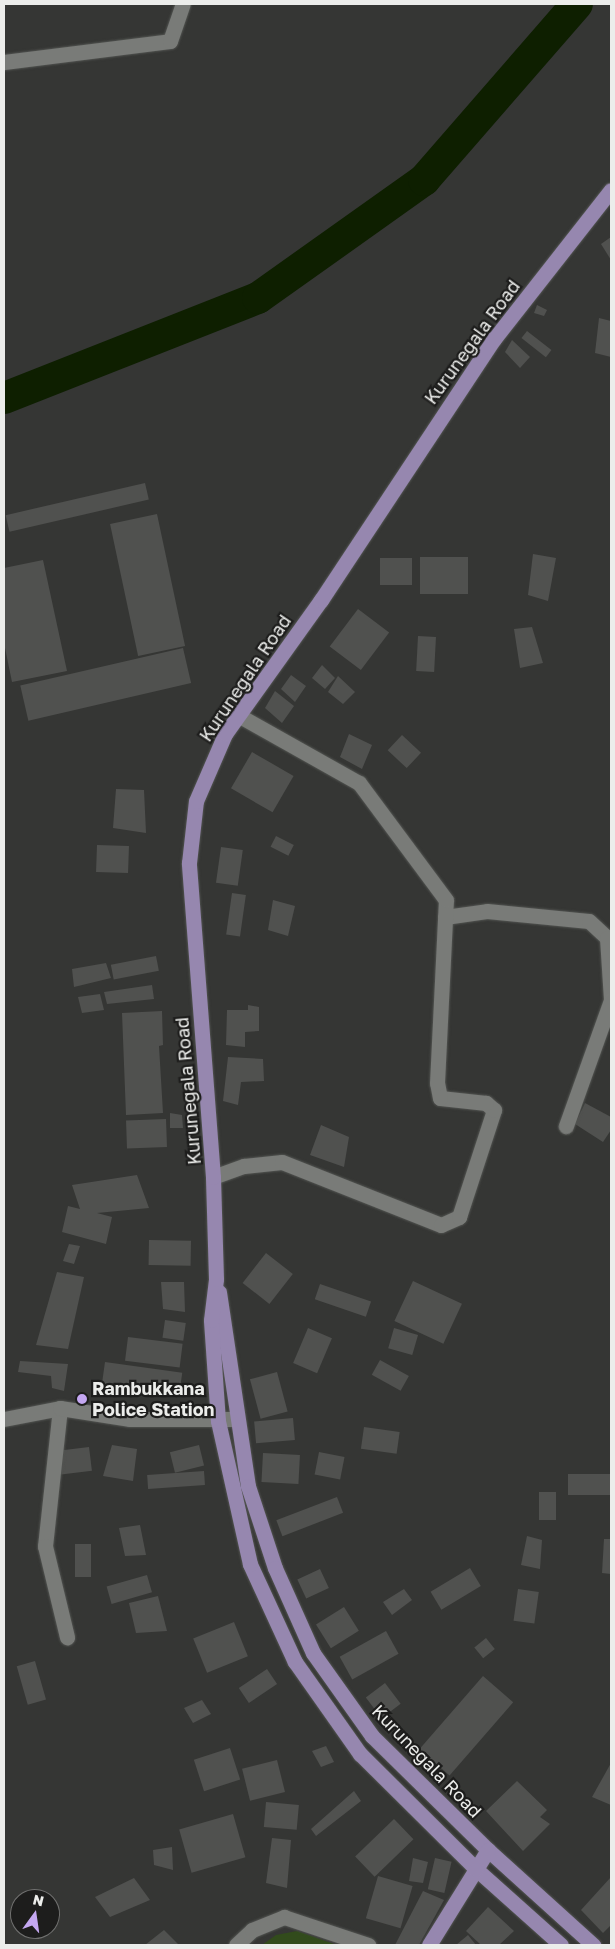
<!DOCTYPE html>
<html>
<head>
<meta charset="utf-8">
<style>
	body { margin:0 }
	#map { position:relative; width:615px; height:1949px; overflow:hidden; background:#353634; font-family:"Golos Text",sans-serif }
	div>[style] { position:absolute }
	.green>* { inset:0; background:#324b1c }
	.river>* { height:32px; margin:-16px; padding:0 16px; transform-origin:16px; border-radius:16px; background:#0e1f00 }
	.building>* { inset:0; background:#50514f; transform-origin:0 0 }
	.roads { filter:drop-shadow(0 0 1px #525451) drop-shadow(0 0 1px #525451) }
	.minor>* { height:15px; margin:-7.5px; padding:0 7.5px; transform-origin:7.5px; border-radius:7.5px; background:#797b78 }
	.primary>* { height:15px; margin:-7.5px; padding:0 7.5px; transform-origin:7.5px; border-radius:7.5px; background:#9687af }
	.dots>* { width:14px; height:14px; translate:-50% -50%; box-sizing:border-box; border:2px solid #1d1d1c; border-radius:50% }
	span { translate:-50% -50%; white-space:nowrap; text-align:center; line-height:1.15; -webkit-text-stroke:4.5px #1d1d1c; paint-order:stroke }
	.street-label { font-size:18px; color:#ecedeb }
	.poi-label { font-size:18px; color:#ecedeb; font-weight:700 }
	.left { translate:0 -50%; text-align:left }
	.frame { position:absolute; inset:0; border:5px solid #ecedeb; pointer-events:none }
	.north { position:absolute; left:10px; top:1889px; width:50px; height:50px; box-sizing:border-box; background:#1d1d1c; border:1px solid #70706f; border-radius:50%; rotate:14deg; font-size:14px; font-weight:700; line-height:20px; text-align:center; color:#ecedeb }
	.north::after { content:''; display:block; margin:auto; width:18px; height:22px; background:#c4a7f1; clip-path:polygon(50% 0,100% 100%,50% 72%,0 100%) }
</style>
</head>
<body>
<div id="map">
	<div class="green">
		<i style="clip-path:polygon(297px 1931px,337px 1945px,262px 1945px,276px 1935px)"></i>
	</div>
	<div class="river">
		<i style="left:4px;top:398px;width:273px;rotate:-21.5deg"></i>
		<i style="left:258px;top:298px;width:204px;rotate:-35.4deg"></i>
		<i style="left:424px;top:180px;width:233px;rotate:-49deg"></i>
	</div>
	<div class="building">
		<i style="clip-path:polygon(611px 237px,611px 260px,601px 244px)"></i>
		<i style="clip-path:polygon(537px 305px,547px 310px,544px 316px,534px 313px)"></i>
		<i style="clip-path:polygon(599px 318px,611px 321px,611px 357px,595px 353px)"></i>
		<i style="left:527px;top:331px;width:31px;height:9px;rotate:38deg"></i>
		<i style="clip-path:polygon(512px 340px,530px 357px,520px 368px,505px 352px)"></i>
		<i style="left:145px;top:483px;width:17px;height:143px;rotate:77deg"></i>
		<i style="left:157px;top:514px;width:135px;height:48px;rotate:78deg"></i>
		<i style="clip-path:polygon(533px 554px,556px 558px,548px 601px,528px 595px)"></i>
		<i style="left:420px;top:557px;width:48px;height:37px"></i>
		<i style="left:380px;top:558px;width:32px;height:27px"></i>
		<i style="clip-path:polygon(43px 560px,67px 671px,12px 682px,4px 643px,4px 568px)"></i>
		<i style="left:358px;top:609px;width:39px;height:47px;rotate:37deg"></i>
		<i style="clip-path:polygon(532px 627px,543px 663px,520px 668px,514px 629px)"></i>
		<i style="left:418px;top:636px;width:18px;height:35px;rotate:3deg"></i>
		<i style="left:183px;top:648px;width:36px;height:167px;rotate:77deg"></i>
		<i style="clip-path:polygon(322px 665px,335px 678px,325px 689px,312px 678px)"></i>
		<i style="clip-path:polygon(291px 675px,306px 686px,295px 702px,281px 689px)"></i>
		<i style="clip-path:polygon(338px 676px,355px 692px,343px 704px,328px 692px)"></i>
		<i style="clip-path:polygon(275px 691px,294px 706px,282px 723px,265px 708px)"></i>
		<i style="clip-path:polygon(349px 734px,372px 745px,362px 769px,340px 757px)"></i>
		<i style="left:402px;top:735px;width:26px;height:21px;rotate:43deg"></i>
		<i style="left:252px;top:752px;width:48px;height:42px;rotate:30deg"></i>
		<i style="clip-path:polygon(116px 789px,144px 790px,146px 833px,113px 828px)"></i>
		<i style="left:276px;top:836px;width:20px;height:12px;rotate:27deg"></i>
		<i style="left:97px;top:845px;width:32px;height:27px;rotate:2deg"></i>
		<i style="left:221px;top:847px;width:22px;height:36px;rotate:8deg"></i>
		<i style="left:232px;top:893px;width:14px;height:42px;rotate:8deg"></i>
		<i style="clip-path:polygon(273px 900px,295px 906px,288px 936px,268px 930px)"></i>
		<i style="left:156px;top:956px;width:15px;height:46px;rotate:79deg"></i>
		<i style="clip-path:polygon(106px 963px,111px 978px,74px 987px,72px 969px)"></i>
		<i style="clip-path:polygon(152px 985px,154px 999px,107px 1004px,104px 992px)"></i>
		<i style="clip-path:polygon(100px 994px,104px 1010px,82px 1013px,78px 997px)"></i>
		<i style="clip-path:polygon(248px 1005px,259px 1007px,259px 1031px,245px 1032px,245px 1047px,226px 1045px,227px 1010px,248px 1010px)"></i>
		<i style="clip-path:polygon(162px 1011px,163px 1045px,159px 1046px,163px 1113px,126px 1115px,122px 1013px)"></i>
		<i style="clip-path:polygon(228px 1057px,263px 1059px,264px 1081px,241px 1082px,238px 1105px,223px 1101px)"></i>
		<i style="clip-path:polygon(585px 1103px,611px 1117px,611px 1130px,603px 1142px,575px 1124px)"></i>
		<i style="clip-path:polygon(170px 1113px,182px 1115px,183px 1128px,170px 1128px)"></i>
		<i style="left:166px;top:1119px;width:28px;height:40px;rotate:88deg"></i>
		<i style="clip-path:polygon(321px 1125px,349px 1137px,344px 1167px,310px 1155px)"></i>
		<i style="clip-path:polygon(137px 1175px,149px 1208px,97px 1213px,112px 1217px,106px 1244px,62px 1232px,68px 1206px,80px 1209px,72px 1185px)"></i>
		<i style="left:149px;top:1240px;width:42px;height:25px;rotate:1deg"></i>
		<i style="clip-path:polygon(69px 1244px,80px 1246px,74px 1264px,63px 1261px)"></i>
		<i style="left:266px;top:1253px;width:34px;height:38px;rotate:38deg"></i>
		<i style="clip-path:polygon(57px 1272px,84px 1277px,68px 1349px,36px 1345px)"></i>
		<i style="left:413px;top:1281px;width:54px;height:44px;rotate:25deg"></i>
		<i style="clip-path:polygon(161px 1282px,184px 1282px,185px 1312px,163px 1309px)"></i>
		<i style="left:320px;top:1284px;width:54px;height:16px;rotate:19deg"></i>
		<i style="left:165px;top:1320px;width:21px;height:18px;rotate:8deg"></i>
		<i style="left:308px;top:1328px;width:26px;height:38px;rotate:23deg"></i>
		<i style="left:394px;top:1328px;width:25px;height:21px;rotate:16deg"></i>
		<i style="left:128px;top:1337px;width:55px;height:24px;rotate:7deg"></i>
		<i style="left:380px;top:1360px;width:33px;height:17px;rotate:29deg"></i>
		<i style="clip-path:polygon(20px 1361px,68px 1364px,64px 1391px,52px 1388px,51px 1376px,18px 1372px)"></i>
		<i style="left:105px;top:1362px;width:78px;height:22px;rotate:8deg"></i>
		<i style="left:277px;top:1372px;width:41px;height:28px;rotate:75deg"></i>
		<i style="left:293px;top:1418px;width:22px;height:39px;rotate:85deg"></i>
		<i style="left:364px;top:1427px;width:36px;height:22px;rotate:8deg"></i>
		<i style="clip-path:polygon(112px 1445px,137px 1449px,133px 1481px,103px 1476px)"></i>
		<i style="left:199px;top:1445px;width:21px;height:30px;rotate:76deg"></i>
		<i style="left:89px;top:1447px;width:24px;height:31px;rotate:83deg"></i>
		<i style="left:319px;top:1452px;width:26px;height:23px;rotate:11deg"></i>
		<i style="left:263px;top:1453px;width:37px;height:29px;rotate:3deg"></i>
		<i style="left:204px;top:1471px;width:14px;height:57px;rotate:86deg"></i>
		<i style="left:611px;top:1474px;width:21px;height:43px;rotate:90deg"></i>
		<i style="left:539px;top:1492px;width:17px;height:28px"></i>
		<i style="left:337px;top:1497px;width:17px;height:65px;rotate:69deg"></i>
		<i style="clip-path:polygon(140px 1525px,146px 1555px,125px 1556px,119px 1528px)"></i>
		<i style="clip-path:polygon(527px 1536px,542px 1540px,540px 1569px,521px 1565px)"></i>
		<i style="clip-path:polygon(604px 1539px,611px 1539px,611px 1574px,602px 1573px)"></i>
		<i style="left:75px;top:1544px;width:16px;height:33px"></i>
		<i style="left:470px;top:1568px;width:21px;height:46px;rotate:59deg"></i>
		<i style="left:320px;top:1569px;width:21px;height:25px;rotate:65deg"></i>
		<i style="left:147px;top:1575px;width:18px;height:42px;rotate:74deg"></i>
		<i style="clip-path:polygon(404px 1589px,412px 1600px,392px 1615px,383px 1602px)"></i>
		<i style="left:518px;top:1589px;width:21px;height:32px;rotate:8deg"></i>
		<i style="clip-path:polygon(158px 1596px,167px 1631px,136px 1633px,129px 1603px)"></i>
		<i style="left:344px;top:1607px;width:28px;height:33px;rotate:58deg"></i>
		<i style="left:234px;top:1622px;width:37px;height:44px;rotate:68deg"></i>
		<i style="left:386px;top:1631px;width:26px;height:53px;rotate:61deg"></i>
		<i style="left:486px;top:1638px;width:14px;height:15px;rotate:51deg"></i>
		<i style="left:35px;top:1661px;width:40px;height:19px;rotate:74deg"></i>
		<i style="left:267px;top:1669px;width:18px;height:34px;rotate:56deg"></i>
		<i style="left:483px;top:1676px;width:40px;height:97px;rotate:41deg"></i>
		<i style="left:385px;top:1683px;width:26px;height:24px;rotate:53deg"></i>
		<i style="clip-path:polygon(202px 1700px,211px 1714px,193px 1723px,184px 1708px)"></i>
		<i style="clip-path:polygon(326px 1746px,334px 1762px,321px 1767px,312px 1751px)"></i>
		<i style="left:230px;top:1748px;width:33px;height:38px;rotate:72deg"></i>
		<i style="left:277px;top:1760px;width:33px;height:36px;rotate:76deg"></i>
		<i style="clip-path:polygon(611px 1763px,611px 1805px,592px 1797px)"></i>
		<i style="clip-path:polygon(517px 1781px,547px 1810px,540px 1817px,550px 1824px,523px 1851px,486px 1811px)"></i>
		<i style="clip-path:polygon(354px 1791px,361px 1801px,316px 1836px,311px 1829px)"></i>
		<i style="left:266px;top:1802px;width:33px;height:25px;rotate:5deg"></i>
		<i style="left:233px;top:1814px;width:45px;height:56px;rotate:74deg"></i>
		<i style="left:394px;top:1819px;width:28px;height:54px;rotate:46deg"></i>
		<i style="clip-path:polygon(272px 1838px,291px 1840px,287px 1888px,266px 1883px)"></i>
		<i style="clip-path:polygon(172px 1847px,173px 1870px,154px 1865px,153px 1850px)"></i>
		<i style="clip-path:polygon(413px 1858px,428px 1862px,423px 1883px,409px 1881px)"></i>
		<i style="left:435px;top:1858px;width:17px;height:32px;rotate:13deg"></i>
		<i style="left:378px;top:1876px;width:36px;height:44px;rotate:16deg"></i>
		<i style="clip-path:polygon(611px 1877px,611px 1925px,603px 1933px,581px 1910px)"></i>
		<i style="clip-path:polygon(134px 1878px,150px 1900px,110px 1917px,95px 1897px)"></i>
		<i style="clip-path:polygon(423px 1891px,444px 1900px,419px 1945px,395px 1945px)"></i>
		<i style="clip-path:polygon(488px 1907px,514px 1931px,499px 1945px,481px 1945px,466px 1931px)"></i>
		<i style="clip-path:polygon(164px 1930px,179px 1945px,145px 1945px)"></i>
		<i style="clip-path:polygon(468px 1935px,476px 1945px,456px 1945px)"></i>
	</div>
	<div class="roads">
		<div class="minor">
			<i style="left:4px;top:62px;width:167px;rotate:-7.2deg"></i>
			<i style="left:170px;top:41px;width:39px;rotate:-71deg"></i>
			<i style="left:445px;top:917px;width:42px;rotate:-8.1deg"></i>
			<i style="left:487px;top:911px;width:102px;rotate:5.6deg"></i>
			<i style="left:589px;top:921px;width:25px;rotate:43deg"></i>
			<i style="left:607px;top:938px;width:62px;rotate:86.3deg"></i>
			<i style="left:611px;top:1000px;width:134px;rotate:109.7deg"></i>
			<i style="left:213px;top:1177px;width:33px;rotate:-20deg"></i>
			<i style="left:244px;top:1166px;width:38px;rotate:-6deg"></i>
			<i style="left:282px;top:1162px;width:171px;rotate:21.6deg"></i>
			<i style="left:441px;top:1225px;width:20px;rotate:-24deg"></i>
			<i style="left:459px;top:1217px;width:113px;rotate:-71.9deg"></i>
			<i style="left:494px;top:1110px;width:11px;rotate:-139deg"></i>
			<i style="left:486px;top:1103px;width:46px;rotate:-173.8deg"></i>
			<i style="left:440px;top:1098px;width:15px;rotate:-101deg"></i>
			<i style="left:437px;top:1083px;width:183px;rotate:-87.2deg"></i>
			<i style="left:446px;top:900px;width:146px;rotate:-126.6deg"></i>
			<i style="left:359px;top:783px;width:139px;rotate:-150.7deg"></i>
			<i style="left:60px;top:1408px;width:139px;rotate:96.2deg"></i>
			<i style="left:45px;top:1546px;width:94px;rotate:76.4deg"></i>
			<i style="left:4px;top:1419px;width:57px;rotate:-11.1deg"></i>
			<i style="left:60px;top:1408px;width:71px;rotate:8.9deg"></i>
			<i style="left:130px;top:1419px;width:106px"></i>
			<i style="left:236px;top:1945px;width:22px;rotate:-43deg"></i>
			<i style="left:252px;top:1930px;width:35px;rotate:-22deg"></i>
			<i style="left:284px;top:1917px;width:89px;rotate:18.4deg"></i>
		</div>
		<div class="primary">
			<i style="left:219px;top:1292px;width:196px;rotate:81.5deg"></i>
			<i style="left:248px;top:1486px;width:86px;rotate:71.8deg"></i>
			<i style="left:275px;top:1568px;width:93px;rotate:65.9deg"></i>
			<i style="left:313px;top:1653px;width:102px;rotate:54.6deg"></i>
			<i style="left:372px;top:1736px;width:163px;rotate:44.5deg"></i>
			<i style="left:488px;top:1850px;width:142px;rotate:42.1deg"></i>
			<i style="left:429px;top:1945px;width:112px;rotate:-58.2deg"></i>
			<i style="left:561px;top:1945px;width:114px;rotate:-138.2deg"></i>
			<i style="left:476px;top:1869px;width:163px;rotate:-135.2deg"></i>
			<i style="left:360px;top:1754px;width:113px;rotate:-125.2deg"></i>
			<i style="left:295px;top:1662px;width:108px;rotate:-114.7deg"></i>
			<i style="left:250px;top:1564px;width:147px;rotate:-102.6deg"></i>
			<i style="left:218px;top:1421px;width:101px;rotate:-94deg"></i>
			<i style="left:211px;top:1320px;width:41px;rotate:-83deg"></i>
			<i style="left:216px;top:1279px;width:102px;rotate:-91.7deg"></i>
			<i style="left:213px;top:1177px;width:315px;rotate:-94.4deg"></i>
			<i style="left:189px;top:863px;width:62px;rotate:-83.6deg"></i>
			<i style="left:196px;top:801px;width:73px;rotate:-66.6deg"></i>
			<i style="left:225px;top:734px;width:165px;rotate:-54.4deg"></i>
			<i style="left:321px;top:600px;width:313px;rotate:-56.5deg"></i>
			<i style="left:494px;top:339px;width:189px;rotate:-51.9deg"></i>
		</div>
	</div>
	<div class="dots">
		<i style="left:82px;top:1399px;background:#c4a7f1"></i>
	</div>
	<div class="street-label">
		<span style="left:472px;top:342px;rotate:-54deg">Kurunegala Road</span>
		<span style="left:245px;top:678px;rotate:-56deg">Kurunegala Road</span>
		<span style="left:188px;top:1091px;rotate:-95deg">Kurunegala Road</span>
		<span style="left:427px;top:1761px;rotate:46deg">Kurunegala Road</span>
	</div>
	<div class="poi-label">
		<span class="left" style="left:92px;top:1399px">Rambukkana<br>Police Station</span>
	</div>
	<div class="frame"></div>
	<div class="north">N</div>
</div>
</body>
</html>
